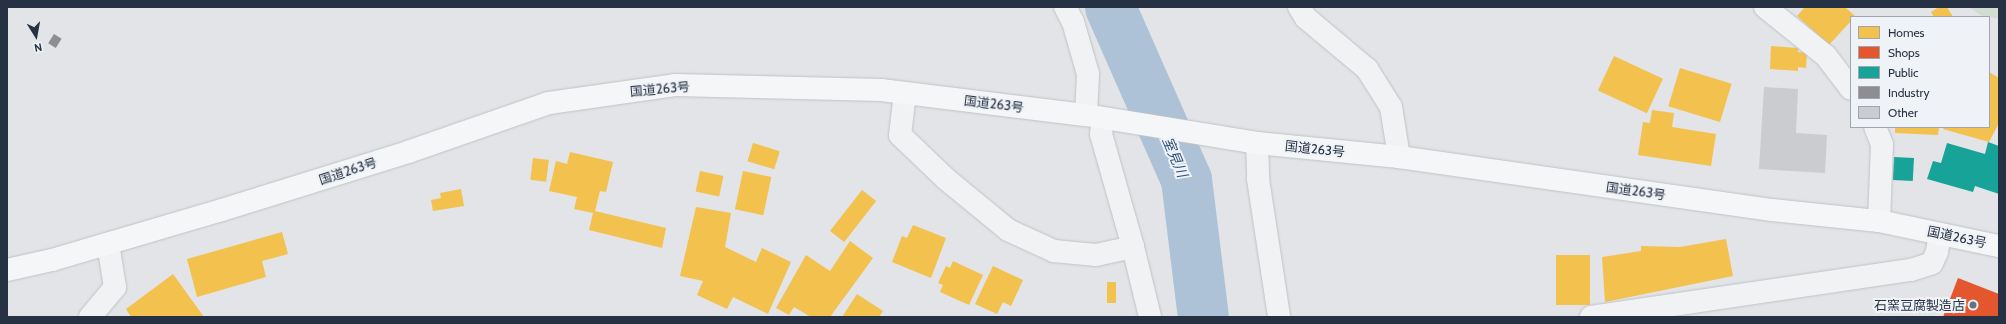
<!DOCTYPE html>
<html>
<head>
<meta charset="utf-8">
<style>
	body { margin:0 }
	#map { position:relative; width:2006px; height:324px; overflow:hidden; background:#e2e4e7; font-family:Cabin,"Noto Sans JP",sans-serif }
	div>[style] { position:absolute }
	.green>* { inset:0; background:#d2dcd1 }
	.homes>* { inset:0; background:#f2c14e; transform-origin:0 0 }
	.shops>* { inset:0; background:#e4572e }
	.public>* { inset:0; background:#17a398; transform-origin:0 0 }
	.industry>* { inset:0; background:#8d8d92; transform-origin:0 0 }
	.river>* { height:51px; margin:-25.5px; padding:0 25.5px; transform-origin:25.5px; border-radius:25.5px; background:#adc2d6 }
	.building>* { inset:0; background:#caccd0 }
	.roads { filter:drop-shadow(0 0 1px #c0c2c5) drop-shadow(0 0 1px #c0c2c5) }
	.minor>* { height:22px; margin:-11px; padding:0 11px; transform-origin:11px; border-radius:11px; background:#f1f2f4 }
	.highway>* { height:22px; margin:-11px; padding:0 11px; transform-origin:11px; border-radius:11px; background:#f5f6f7 }
	.dots>* { width:11px; height:11px; translate:-50% -50%; box-sizing:border-box; border:2px solid #eff3f7; border-radius:50% }
	span { translate:-50% -50%; white-space:nowrap; text-align:center; line-height:1.15; -webkit-text-stroke:4px #eff3f7; paint-order:stroke }
	.street-label { font-size:13px; color:#263243 }
	.poi-label { font-size:13px; color:#263243 }
	.right { translate:-100% -50%; text-align:right }
	.water-label { font-size:14px; color:#2c527b; font-style:italic }
	.frame { position:absolute; inset:0; border:8px solid #263243; pointer-events:none }
	.legend { position:absolute; left:1850px; top:16px; width:140px; height:112px; box-sizing:border-box; background:#eff3f7; border:1px solid #9fa6af; margin:0; padding:5px 7px; list-style:none; font-size:12px; color:#263243 }
	.legend li { display:flex; align-items:center; gap:8px; height:20px }
	.legend b { width:20px; border:1px solid #9fa6af }
	.north { position:absolute; left:16px; top:16px; width:40px; height:40px; -webkit-text-stroke:3px #eff3f7; paint-order:stroke; rotate:169deg; font-size:11px; font-weight:700; line-height:16px; text-align:center; color:#263243 }
	.north::after { content:''; display:block; margin:auto; width:14px; height:18px; background:#263243; clip-path:polygon(50% 0,100% 100%,50% 72%,0 100%) }
</style>
</head>
<body>
<div id="map">
	<div class="green">
		<i style="clip-path:polygon(1969px 7px,1999px 7px,1999px 19px,1980px 15px)"></i>
	</div>
	<div class="homes">
		<i style="clip-path:polygon(1805px 7px,1845px 7px,1856px 17px,1851px 17px,1851px 21px,1829px 45px,1797px 16px)"></i>
		<i style="clip-path:polygon(1939px 7px,1947px 7px,1953px 17px,1934px 17px,1931px 12px)"></i>
		<i style="clip-path:polygon(1771px 46px,1798px 48px,1798px 52px,1807px 53px,1806px 68px,1798px 67px,1798px 71px,1770px 69px)"></i>
		<i style="left:1614px;top:56px;width:54px;height:38px;rotate:25deg"></i>
		<i style="left:1680px;top:68px;width:54px;height:40px;rotate:17deg"></i>
		<i style="clip-path:polygon(1989px 72px,1999px 78px,1999px 123px,1989px 142px,1943px 129px,1944px 127px,1989px 127px)"></i>
		<i style="clip-path:polygon(1652px 110px,1674px 113px,1672px 127px,1716px 134px,1711px 166px,1638px 155px,1643px 122px,1650px 123px)"></i>
		<i style="clip-path:polygon(1895px 127px,1939px 127px,1938px 135px,1895px 133px)"></i>
		<i style="left:753px;top:143px;width:28px;height:19px;rotate:17deg"></i>
		<i style="clip-path:polygon(570px 152px,613px 162px,606px 192px,600px 191px,595px 211px,666px 228px,662px 248px,589px 230px,593px 213px,574px 209px,577px 197px,549px 191px,556px 161px,567px 164px)"></i>
		<i style="left:533px;top:158px;width:16px;height:22px;rotate:7deg"></i>
		<i style="left:700px;top:171px;width:24px;height:21px;rotate:12deg"></i>
		<i style="left:743px;top:171px;width:29px;height:39px;rotate:12deg"></i>
		<i style="clip-path:polygon(461px 189px,464px 206px,433px 211px,431px 200px,441px 198px,440px 193px)"></i>
		<i style="left:862px;top:190px;width:18px;height:52px;rotate:38deg"></i>
		<i style="clip-path:polygon(696px 207px,731px 213px,725px 247px,756px 262px,762px 248px,791px 262px,768px 314px,733px 297px,727px 309px,697px 295px,703px 281px,680px 276px)"></i>
		<i style="clip-path:polygon(913px 225px,946px 238px,931px 278px,892px 262px,902px 236px,907px 238px)"></i>
		<i style="clip-path:polygon(282px 232px,288px 254px,262px 261px,266px 277px,197px 297px,187px 259px)"></i>
		<i style="clip-path:polygon(1726px 239px,1733px 276px,1605px 302px,1602px 257px,1641px 251px,1641px 246px,1680px 247px)"></i>
		<i style="clip-path:polygon(850px 241px,873px 258px,830px 317px,811px 317px,794px 307px,789px 315px,776px 308px,806px 255px,830px 271px)"></i>
		<i style="left:1556px;top:255px;width:34px;height:50px"></i>
		<i style="clip-path:polygon(953px 261px,983px 275px,969px 305px,940px 292px,943px 285px,938px 283px,946px 266px,950px 268px)"></i>
		<i style="clip-path:polygon(993px 266px,1023px 280px,1011px 306px,1003px 302px,997px 314px,975px 304px)"></i>
		<i style="clip-path:polygon(173px 274px,204px 317px,131px 317px,126px 309px)"></i>
		<i style="left:1107px;top:282px;width:9px;height:21px"></i>
		<i style="clip-path:polygon(857px 294px,883px 311px,879px 317px,842px 317px)"></i>
	</div>
	<div class="shops">
		<i style="clip-path:polygon(1958px 278px,1999px 294px,1999px 317px,1943px 317px)"></i>
	</div>
	<div class="public">
		<i style="clip-path:polygon(1988px 142px,1999px 146px,1999px 194px,1975px 186px,1973px 192px,1927px 179px,1933px 161px,1941px 163px,1947px 143px,1985px 154px)"></i>
		<i style="left:1894px;top:157px;width:20px;height:23px;rotate:3deg"></i>
	</div>
	<div class="industry">
		<i style="left:54px;top:34px;width:9px;height:11px;rotate:32deg"></i>
	</div>
	<div class="river">
		<i style="left:1110px;top:7px;width:188px;rotate:66.2deg"></i>
		<i style="left:1186px;top:179px;width:139px;rotate:83deg"></i>
	</div>
	<div class="building">
		<i style="clip-path:polygon(1764px 87px,1798px 89px,1796px 133px,1827px 135px,1825px 173px,1759px 169px)"></i>
	</div>
	<div class="roads">
		<div class="minor">
			<i style="left:1065px;top:7px;width:17px;rotate:62deg"></i>
			<i style="left:1073px;top:22px;width:54px;rotate:73.9deg"></i>
			<i style="left:1088px;top:74px;width:41px;rotate:92.8deg"></i>
			<i style="left:1299px;top:7px;width:13px;rotate:58deg"></i>
			<i style="left:1306px;top:18px;width:80px;rotate:39.9deg"></i>
			<i style="left:1367px;top:69px;width:45px;rotate:57.7deg"></i>
			<i style="left:1391px;top:107px;width:51px;rotate:80.9deg"></i>
			<i style="left:1765px;top:7px;width:78px;rotate:38.8deg"></i>
			<i style="left:1826px;top:56px;width:41px;rotate:52.9deg"></i>
			<i style="left:905px;top:93px;width:42px;rotate:96.8deg"></i>
			<i style="left:900px;top:135px;width:64px;rotate:43.7deg"></i>
			<i style="left:946px;top:179px;width:80px;rotate:39.4deg"></i>
			<i style="left:1008px;top:230px;width:51px;rotate:24.5deg"></i>
			<i style="left:1054px;top:251px;width:42px;rotate:5.4deg"></i>
			<i style="left:1096px;top:255px;width:38px;rotate:-12deg"></i>
			<i style="left:1133px;top:247px;width:117px;rotate:-105.8deg"></i>
			<i style="left:1101px;top:134px;width:16px;rotate:-83deg"></i>
			<i style="left:1875px;top:127px;width:18px;rotate:68deg"></i>
			<i style="left:1882px;top:144px;width:77px;rotate:92.2deg"></i>
			<i style="left:1257px;top:143px;width:36px;rotate:88deg"></i>
			<i style="left:1258px;top:179px;width:140px;rotate:81.3deg"></i>
			<i style="left:1133px;top:247px;width:72px;rotate:76.3deg"></i>
			<i style="left:90px;top:317px;width:39px;rotate:-50deg"></i>
			<i style="left:115px;top:287px;width:44px;rotate:-99.2deg"></i>
			<i style="left:1591px;top:317px;width:323px;rotate:-8.4deg"></i>
			<i style="left:1911px;top:270px;width:22px;rotate:-18deg"></i>
			<i style="left:1932px;top:263px;width:12px;rotate:-66deg"></i>
			<i style="left:1937px;top:252px;width:18px;rotate:-81deg"></i>
		</div>
		<div class="highway">
			<i style="left:7px;top:270px;width:46px;rotate:-12.5deg"></i>
			<i style="left:52px;top:260px;width:177px;rotate:-16.4deg"></i>
			<i style="left:222px;top:210px;width:195px;rotate:-17.3deg"></i>
			<i style="left:408px;top:152px;width:149px;rotate:-19.2deg"></i>
			<i style="left:549px;top:103px;width:127px;rotate:-8.1deg"></i>
			<i style="left:675px;top:85px;width:206px;rotate:1.4deg"></i>
			<i style="left:881px;top:90px;width:207px;rotate:7deg"></i>
			<i style="left:1086px;top:115px;width:173px;rotate:9.3deg"></i>
			<i style="left:1257px;top:143px;width:143px;rotate:5.6deg"></i>
			<i style="left:1399px;top:157px;width:377px;rotate:8.1deg"></i>
			<i style="left:1772px;top:210px;width:108px;rotate:5.9deg"></i>
			<i style="left:1879px;top:221px;width:123px;rotate:11.8deg"></i>
		</div>
	</div>
	<div class="dots">
		<i style="left:1973px;top:305px;background:#68707c"></i>
	</div>
	<div class="street-label">
		<span style="left:660px;top:89px;rotate:-5deg">国道263号</span>
		<span style="left:994px;top:104px;rotate:7deg">国道263号</span>
		<span style="left:1315px;top:149px;rotate:6deg">国道263号</span>
		<span style="left:348px;top:171px;rotate:-18deg">国道263号</span>
		<span style="left:1636px;top:191px;rotate:8deg">国道263号</span>
		<span style="left:1957px;top:237px;rotate:12deg">国道263号</span>
	</div>
	<div class="poi-label">
		<span class="right" style="left:1965px;top:305px">石窯豆腐製造店</span>
	</div>
	<div class="water-label">
		<span style="left:1175px;top:157px;rotate:67deg">室見川</span>
	</div>
	<div class="frame"></div>
	<ul class="legend">
	<li><b style="height:11px;background:#f2c14e"></b>Homes</li>
	<li><b style="height:11px;background:#e4572e"></b>Shops</li>
	<li><b style="height:11px;background:#17a398"></b>Public</li>
	<li><b style="height:11px;background:#8d8d92"></b>Industry</li>
	<li><b style="height:11px;background:#caccd0"></b>Other</li>
	</ul>
	<div class="north">N</div>
</div>
</body>
</html>
